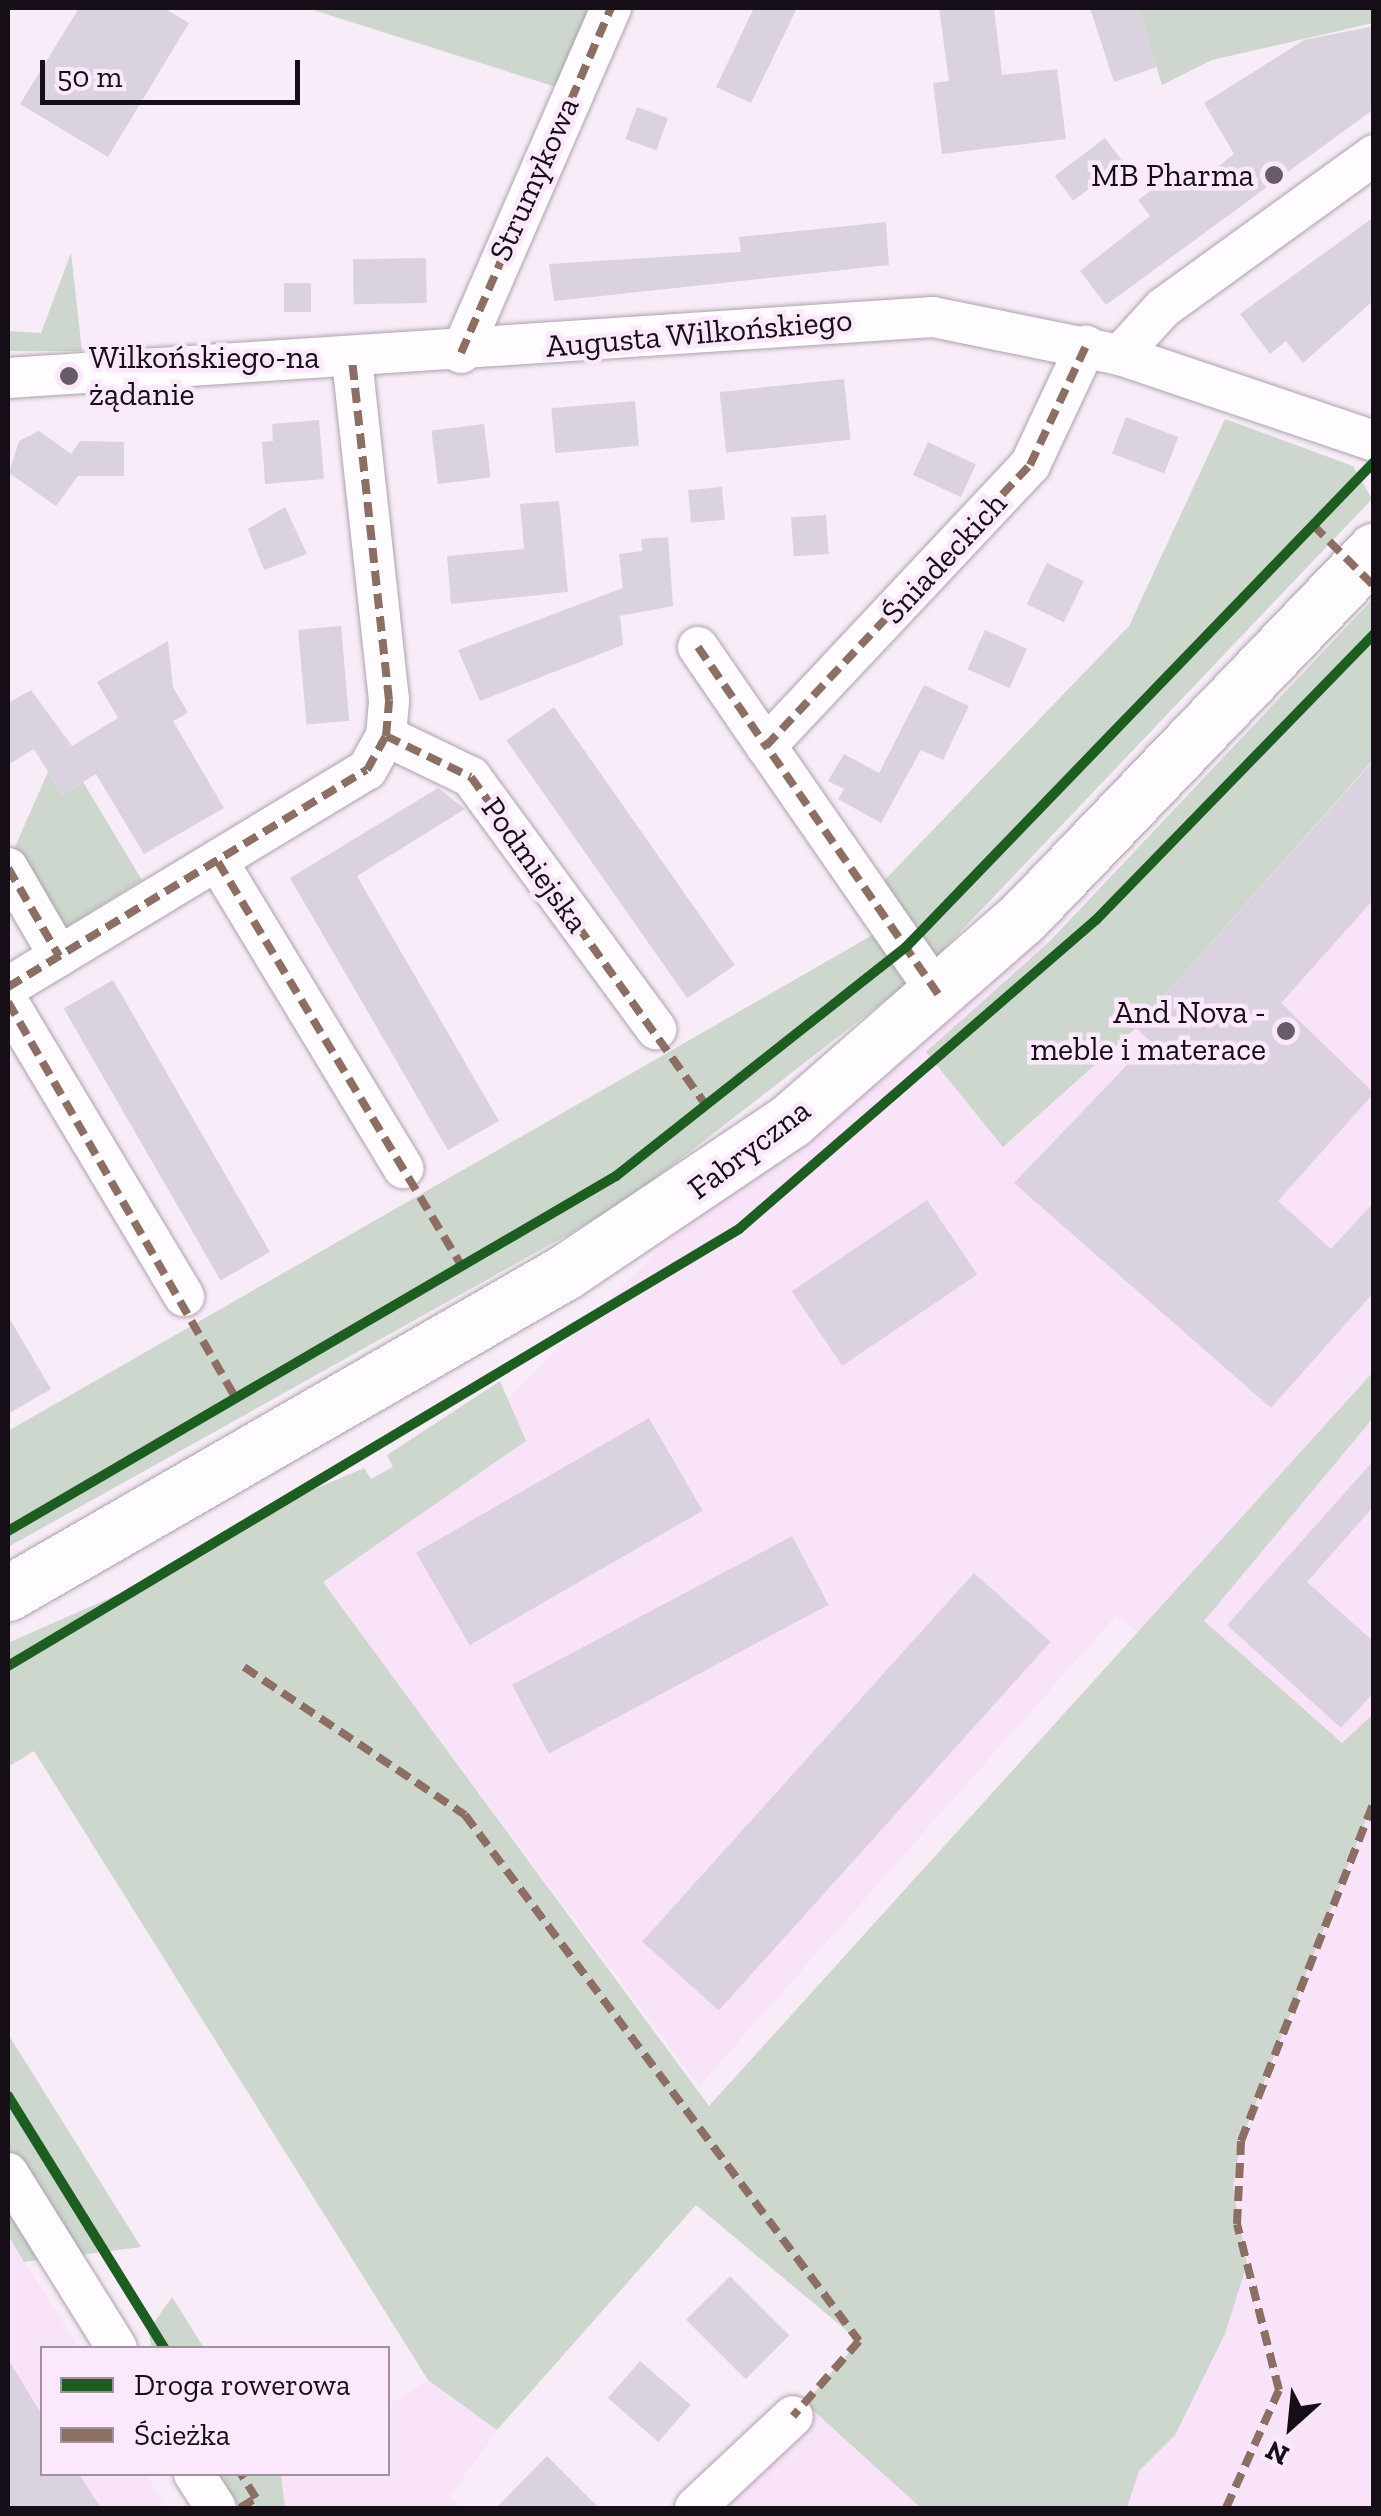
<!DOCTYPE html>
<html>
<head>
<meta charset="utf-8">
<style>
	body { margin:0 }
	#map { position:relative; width:1381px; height:2516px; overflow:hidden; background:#f7ecf7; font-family:"Zilla Slab",serif }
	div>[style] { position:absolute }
	.built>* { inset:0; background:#f8e3f9 }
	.green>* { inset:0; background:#cdd7cd }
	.building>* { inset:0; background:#dad3df; transform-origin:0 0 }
	.roads { filter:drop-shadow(0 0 2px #aca2ac) drop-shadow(0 0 2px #aca2ac) }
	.street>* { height:40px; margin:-20px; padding:0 20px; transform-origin:20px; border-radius:20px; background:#fefcfe }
	.secondary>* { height:55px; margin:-27.5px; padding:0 27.5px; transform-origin:27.5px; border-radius:27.5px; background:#fefcfe }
	.quiet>* { height:8px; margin-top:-4px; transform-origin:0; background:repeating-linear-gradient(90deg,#8d6e63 0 15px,transparent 0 23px) }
	.cycleway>* { height:10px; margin:-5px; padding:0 5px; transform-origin:5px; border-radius:5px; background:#1b5e20 }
	.dots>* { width:28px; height:28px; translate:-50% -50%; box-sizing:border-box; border:5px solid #fbe8fc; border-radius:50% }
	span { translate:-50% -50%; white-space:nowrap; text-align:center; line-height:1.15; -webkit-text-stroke:9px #fbe8fc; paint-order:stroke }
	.poi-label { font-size:32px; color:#160e17 }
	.right { translate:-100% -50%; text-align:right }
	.left { translate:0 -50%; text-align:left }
	.street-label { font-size:32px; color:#160e17 }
	.frame { position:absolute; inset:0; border:10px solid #160e17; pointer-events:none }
	.legend { position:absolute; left:40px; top:2346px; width:350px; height:130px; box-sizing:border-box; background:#fbe8fc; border:2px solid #9f91a0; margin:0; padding:12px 18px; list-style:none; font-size:30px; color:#160e17 }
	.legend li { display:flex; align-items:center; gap:20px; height:50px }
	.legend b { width:50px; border:2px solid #9f91a0 }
	.north { position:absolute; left:1241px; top:2376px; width:100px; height:100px; -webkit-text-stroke:8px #fbe8fc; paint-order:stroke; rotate:207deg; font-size:28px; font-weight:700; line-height:40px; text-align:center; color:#160e17 }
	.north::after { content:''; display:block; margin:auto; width:35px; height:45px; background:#160e17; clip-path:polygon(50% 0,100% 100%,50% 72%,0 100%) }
	.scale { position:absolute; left:40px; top:60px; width:260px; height:45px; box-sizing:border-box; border:5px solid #160e17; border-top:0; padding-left:12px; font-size:30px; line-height:35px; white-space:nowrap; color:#160e17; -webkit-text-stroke:8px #fbe8fc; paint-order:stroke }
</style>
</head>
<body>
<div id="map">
	<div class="built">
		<i style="clip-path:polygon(1373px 760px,1373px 2508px,1082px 2508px,1149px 1641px,1116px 1615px,699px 2086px,322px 1582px,791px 1120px,1022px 918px,1136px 1028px)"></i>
		<i style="clip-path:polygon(8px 2236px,79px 2348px,42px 2348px,42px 2474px,147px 2474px,165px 2508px,8px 2508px)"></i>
		<i style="clip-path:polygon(428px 2380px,497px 2430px,450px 2496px,462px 2508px,236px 2508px,278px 2474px,388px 2474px,388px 2405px)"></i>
		<i style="clip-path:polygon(815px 2393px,939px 2508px,694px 2508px)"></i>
	</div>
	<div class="green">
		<i style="clip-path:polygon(307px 8px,611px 8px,572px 92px)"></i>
		<i style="clip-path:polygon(1139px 8px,1373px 8px,1373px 23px,1212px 60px,1162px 85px)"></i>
		<i style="clip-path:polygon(71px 253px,82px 351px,8px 351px,8px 331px,41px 333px)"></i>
		<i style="clip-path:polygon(1225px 419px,1353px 466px,1372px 499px,923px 971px,621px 1205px,8px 1547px,8px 1431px,890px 925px,915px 924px,879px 886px,1129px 626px)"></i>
		<i style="clip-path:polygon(1373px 599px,1373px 760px,1136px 1028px,1003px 1147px,926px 1052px,1048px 943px)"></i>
		<i style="clip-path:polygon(48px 772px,62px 795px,83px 782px,142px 880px,64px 929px,14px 849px)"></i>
		<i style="clip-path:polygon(1373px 1372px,1373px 1418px,1204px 1621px,1342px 1743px,1373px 1714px,1373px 1802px,1241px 2141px,1233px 2188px,1247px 2264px,1225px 2334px,1175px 2435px,1139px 2471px,1127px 2508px,921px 2508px,805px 2403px,859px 2341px,696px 2205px,497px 2430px,428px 2380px,34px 1751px,8px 1767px,8px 1643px,171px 1571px,303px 1494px,364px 1468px,371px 1479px,393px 1467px,387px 1455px,500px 1381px,526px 1441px,323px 1582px,709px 2106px)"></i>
		<i style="clip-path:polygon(8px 2034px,141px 2247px,24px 2262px,8px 2235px)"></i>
		<i style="clip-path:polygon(172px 2297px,204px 2348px,152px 2348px,148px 2331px)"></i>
		<i style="clip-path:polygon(218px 2474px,281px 2474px,285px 2508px,240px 2508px)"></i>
	</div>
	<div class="building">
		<i style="clip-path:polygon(79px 8px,164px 8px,189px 23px,108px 157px,20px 104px)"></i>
		<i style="clip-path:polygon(754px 8px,797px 8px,751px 103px,716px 87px)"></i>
		<i style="clip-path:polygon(939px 8px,994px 8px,1002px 75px,1057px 69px,1066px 139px,942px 154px,933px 83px,949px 81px)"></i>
		<i style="clip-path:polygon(1090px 8px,1139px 8px,1157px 67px,1114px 82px)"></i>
		<i style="clip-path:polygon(1374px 26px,1374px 109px,1106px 305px,1080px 271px,1150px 216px,1138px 200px,1178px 171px,1190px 188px,1234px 154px,1204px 103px,1304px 40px)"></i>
		<i style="left:637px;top:107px;width:33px;height:34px;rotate:20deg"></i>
		<i style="left:1105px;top:138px;width:31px;height:63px;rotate:53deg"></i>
		<i style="clip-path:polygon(1374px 217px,1374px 300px,1303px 363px,1286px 341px,1270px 354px,1240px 314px)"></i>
		<i style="clip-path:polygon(886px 222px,889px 265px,554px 301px,549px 264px,741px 252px,739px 237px)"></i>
		<i style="left:426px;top:258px;width:45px;height:73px;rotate:89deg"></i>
		<i style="left:284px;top:283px;width:27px;height:29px"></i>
		<i style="left:844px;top:379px;width:61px;height:125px;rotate:84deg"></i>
		<i style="left:635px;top:401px;width:45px;height:84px;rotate:85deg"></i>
		<i style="left:1126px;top:417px;width:56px;height:39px;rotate:21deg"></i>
		<i style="clip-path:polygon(319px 420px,324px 479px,265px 484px,262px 442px,273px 441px,272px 424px)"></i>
		<i style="left:484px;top:424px;width:54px;height:53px;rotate:83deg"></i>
		<i style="clip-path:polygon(39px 431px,71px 454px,80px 441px,124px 442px,124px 476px,78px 476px,56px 506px,9px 473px,19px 441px)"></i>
		<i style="left:928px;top:442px;width:53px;height:36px;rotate:25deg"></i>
		<i style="left:722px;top:487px;width:33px;height:34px;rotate:85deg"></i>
		<i style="clip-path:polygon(559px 501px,568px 592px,451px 604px,447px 556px,524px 549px,520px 504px)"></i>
		<i style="clip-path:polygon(285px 507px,307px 554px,264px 570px,248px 529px)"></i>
		<i style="left:826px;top:515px;width:39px;height:35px;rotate:86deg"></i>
		<i style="clip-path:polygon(668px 537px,673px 606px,620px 616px,623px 645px,480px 701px,458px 650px,623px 588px,619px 554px,642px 551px,641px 539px)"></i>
		<i style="left:1047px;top:563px;width:41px;height:46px;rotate:26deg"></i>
		<i style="left:341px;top:626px;width:95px;height:43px;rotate:85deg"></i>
		<i style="left:985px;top:630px;width:46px;height:43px;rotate:24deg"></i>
		<i style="clip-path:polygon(168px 641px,173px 687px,188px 713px,173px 721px,224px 808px,144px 854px,96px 774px,62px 795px,34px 749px,8px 765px,8px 703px,31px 690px,72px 746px,118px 718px,97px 682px)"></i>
		<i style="clip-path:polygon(924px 685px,969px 706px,943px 760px,921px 750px,881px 823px,838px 799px,844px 789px,828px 781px,844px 754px,879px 773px)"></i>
		<i style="left:554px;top:707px;width:315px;height:58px;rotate:55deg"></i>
		<i style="clip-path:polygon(1374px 760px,1374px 899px,1281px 1003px,1374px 1093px,1278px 1201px,1331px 1249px,1374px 1202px,1374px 1292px,1271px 1408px,1014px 1183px,1150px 1041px,1136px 1028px)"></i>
		<i style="clip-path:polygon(438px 788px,465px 809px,357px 876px,499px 1121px,448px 1150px,290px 878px)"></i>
		<i style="left:113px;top:980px;width:314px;height:57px;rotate:60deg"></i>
		<i style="left:927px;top:1200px;width:90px;height:163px;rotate:56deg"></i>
		<i style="clip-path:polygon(8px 1316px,51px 1389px,8px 1414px)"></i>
		<i style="left:649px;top:1418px;width:107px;height:269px;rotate:60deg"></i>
		<i style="clip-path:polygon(1374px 1460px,1374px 1506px,1307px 1582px,1374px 1642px,1374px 1692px,1341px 1728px,1227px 1625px)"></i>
		<i style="left:792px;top:1536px;width:78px;height:317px;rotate:62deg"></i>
		<i style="left:974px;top:1573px;width:103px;height:496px;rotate:42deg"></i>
		<i style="left:730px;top:2276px;width:84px;height:62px;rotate:45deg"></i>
		<i style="clip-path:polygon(8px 2359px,42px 2415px,42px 2474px,79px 2474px,101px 2508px,8px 2508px)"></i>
		<i style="left:640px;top:2361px;width:67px;height:49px;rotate:41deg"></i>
		<i style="clip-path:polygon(547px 2456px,599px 2508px,496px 2508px)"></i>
	</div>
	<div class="roads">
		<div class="street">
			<i style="left:461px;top:353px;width:376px;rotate:-66.5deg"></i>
			<i style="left:1120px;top:355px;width:64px;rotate:-47.5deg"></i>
			<i style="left:1163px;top:308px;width:261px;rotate:-35.9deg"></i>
			<i style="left:8px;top:378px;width:927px;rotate:-3.77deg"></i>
			<i style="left:933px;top:317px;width:191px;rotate:11.5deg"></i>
			<i style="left:1120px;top:355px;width:268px;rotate:18.7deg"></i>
			<i style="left:698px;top:647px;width:120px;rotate:55.5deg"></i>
			<i style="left:386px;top:736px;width:94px;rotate:25.8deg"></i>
			<i style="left:471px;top:777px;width:313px;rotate:53.7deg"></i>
			<i style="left:218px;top:862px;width:358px;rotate:58.8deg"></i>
			<i style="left:8px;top:868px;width:102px;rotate:59.9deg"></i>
			<i style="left:8px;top:987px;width:419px;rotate:-31.2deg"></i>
			<i style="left:367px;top:770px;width:39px;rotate:-61deg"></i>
			<i style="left:386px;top:736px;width:36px;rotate:-85deg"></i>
			<i style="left:389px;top:700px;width:342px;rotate:-96.2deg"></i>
			<i style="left:938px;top:994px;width:302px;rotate:-124.7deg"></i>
			<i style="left:766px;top:746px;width:386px;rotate:-46.8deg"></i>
			<i style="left:1030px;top:465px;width:132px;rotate:-64.8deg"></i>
			<i style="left:8px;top:1002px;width:343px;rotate:59.1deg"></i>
			<i style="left:8px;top:2173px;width:206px;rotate:58.1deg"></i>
			<i style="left:194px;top:2474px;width:40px;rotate:57.1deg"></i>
			<i style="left:695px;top:2508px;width:134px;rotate:-43.2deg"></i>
		</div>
		<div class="secondary">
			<i style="left:8px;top:1593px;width:643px;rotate:-29.95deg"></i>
			<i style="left:565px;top:1272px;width:272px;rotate:-33.9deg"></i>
			<i style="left:791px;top:1120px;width:307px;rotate:-41.2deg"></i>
			<i style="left:1022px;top:918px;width:509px;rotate:-46.2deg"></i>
		</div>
	</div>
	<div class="quiet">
		<i style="left:461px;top:353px;width:376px;rotate:-66.5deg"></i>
		<i style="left:1313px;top:525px;width:86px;rotate:45deg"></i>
		<i style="left:698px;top:647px;width:120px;rotate:55.5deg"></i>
		<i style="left:386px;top:736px;width:94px;rotate:25.8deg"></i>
		<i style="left:471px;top:777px;width:403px;rotate:54.4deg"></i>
		<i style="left:218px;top:862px;width:472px;rotate:58.9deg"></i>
		<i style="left:8px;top:868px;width:102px;rotate:59.9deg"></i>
		<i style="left:8px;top:987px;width:419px;rotate:-31.2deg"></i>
		<i style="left:367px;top:770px;width:39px;rotate:-61deg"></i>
		<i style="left:386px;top:736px;width:36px;rotate:-85deg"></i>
		<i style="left:389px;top:700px;width:342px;rotate:-96.2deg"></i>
		<i style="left:938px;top:994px;width:302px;rotate:-124.7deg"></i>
		<i style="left:766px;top:746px;width:386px;rotate:-46.8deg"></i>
		<i style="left:1030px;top:465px;width:132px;rotate:-64.8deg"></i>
		<i style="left:8px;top:1002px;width:457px;rotate:60.1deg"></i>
		<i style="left:244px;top:1667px;width:266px;rotate:33.8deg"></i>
		<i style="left:465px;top:1815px;width:657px;rotate:53.16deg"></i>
		<i style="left:859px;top:2341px;width:100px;rotate:131.3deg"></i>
		<i style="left:240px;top:2508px;width:19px;rotate:-32deg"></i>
		<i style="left:256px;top:2498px;width:28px;rotate:-122deg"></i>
		<i style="left:1226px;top:2508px;width:129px;rotate:-65.8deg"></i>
		<i style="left:1279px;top:2390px;width:171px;rotate:-104.2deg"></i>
		<i style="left:1237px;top:2224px;width:83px;rotate:-87.2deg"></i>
		<i style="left:1241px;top:2141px;width:364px;rotate:-68.6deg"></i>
	</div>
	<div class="cycleway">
		<i style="left:8px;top:1531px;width:704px;rotate:-30.28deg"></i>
		<i style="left:616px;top:1176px;width:370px;rotate:-38.3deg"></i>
		<i style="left:906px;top:947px;width:674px;rotate:-46.02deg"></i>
		<i style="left:8px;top:1666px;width:852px;rotate:-30.87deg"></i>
		<i style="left:739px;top:1229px;width:472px;rotate:-40.9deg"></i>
		<i style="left:1096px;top:920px;width:399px;rotate:-45.8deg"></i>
		<i style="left:8px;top:2096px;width:296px;rotate:58.2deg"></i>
	</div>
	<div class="dots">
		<i style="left:1274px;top:175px;background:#655c65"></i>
		<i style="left:69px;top:376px;background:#655c65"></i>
		<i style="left:1286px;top:1031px;background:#655c65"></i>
	</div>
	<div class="poi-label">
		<span class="right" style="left:1254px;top:175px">MB Pharma</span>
		<span class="left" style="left:89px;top:376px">Wilkońskiego-na<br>żądanie</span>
		<span class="right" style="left:1266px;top:1031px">And Nova -<br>meble i materace</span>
	</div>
	<div class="street-label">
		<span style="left:534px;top:179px;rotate:-66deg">Strumykowa</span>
		<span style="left:699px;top:333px;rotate:-5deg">Augusta Wilkońskiego</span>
		<span style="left:944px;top:558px;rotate:-47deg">Śniadeckich</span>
		<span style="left:535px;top:865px;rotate:54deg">Podmiejska</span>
		<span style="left:749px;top:1149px;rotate:-37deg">Fabryczna</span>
	</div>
	<div class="frame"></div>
	<ul class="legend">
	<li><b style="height:12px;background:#1b5e20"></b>Droga rowerowa</li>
	<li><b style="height:12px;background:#8d6e63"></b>Ścieżka</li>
	</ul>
	<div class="north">N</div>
	<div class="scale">50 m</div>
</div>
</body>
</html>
